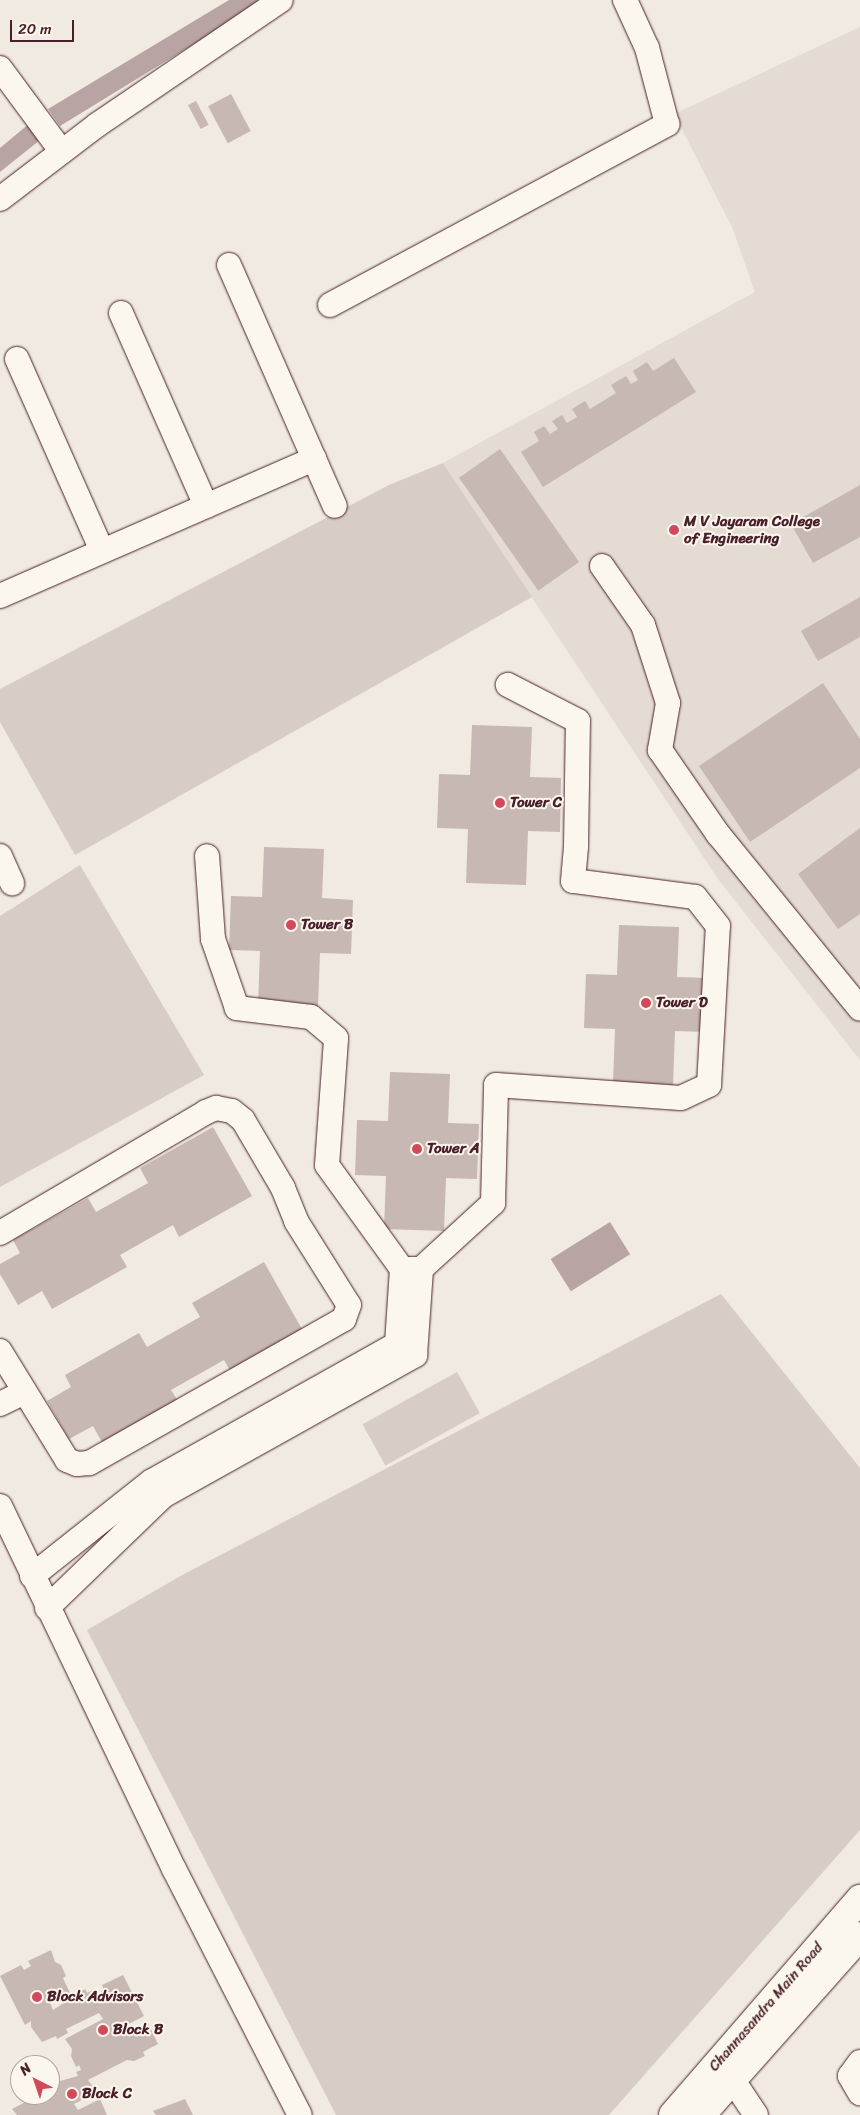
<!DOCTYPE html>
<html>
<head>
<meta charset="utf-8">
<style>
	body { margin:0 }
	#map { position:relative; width:860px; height:2115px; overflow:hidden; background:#f0eae0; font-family:Sriracha,sans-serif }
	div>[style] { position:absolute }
	.built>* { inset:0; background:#e4dbd2 }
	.green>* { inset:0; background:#d8ccc6; transform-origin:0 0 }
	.water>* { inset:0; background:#b8a4a2; transform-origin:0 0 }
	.building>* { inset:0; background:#c8b8b3; transform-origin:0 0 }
	.roads { filter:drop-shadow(0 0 1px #4a1f2b) drop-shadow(0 0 1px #4a1f2b) }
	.minor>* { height:24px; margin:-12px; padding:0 12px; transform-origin:12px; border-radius:12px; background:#fbf7ec }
	.major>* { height:28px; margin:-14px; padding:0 14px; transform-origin:14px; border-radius:14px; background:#fbf7ec }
	.dots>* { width:14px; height:14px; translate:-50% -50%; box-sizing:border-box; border:2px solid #fbf7ec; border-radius:50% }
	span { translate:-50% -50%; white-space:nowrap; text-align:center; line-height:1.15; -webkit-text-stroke:4px #fbf7ec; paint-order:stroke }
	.poi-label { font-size:15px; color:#4a1f2b; font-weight:700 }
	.left { translate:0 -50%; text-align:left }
	.street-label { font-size:15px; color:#4a1f2b }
	.north { position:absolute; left:10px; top:2055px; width:50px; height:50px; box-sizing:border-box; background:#fbf7ec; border:1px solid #b4a19f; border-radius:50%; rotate:319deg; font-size:14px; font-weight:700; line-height:20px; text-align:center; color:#4a1f2b }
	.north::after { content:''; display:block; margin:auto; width:18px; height:22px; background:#d1495b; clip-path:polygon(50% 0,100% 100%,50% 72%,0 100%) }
	.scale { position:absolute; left:10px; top:20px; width:64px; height:22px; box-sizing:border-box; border:2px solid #4a1f2b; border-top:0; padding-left:6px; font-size:15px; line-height:18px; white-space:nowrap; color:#4a1f2b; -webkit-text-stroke:4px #fbf7ec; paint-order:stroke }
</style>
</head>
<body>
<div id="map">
	<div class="built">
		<i style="clip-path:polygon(860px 27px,860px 1060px,718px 879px,443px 463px,755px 292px,732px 227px,674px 114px)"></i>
	</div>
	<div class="green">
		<i style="clip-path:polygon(443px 463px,532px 597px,75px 855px,0 722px,0 689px,389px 485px)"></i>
		<i style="clip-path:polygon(80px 865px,204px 1075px,0 1187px,0 916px)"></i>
		<i style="clip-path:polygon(721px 1294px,860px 1468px,860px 1830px,609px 2115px,336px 2115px,87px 1630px,184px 1574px)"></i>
		<i style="left:457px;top:1372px;width:47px;height:108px;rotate:61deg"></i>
	</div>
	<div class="water">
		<i style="clip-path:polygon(229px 0,266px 0,60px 126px,48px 109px)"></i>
		<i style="clip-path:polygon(30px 123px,40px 140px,0 172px,0 148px)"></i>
		<i style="left:610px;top:1222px;width:38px;height:70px;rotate:58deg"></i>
	</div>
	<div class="building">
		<i style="left:231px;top:94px;width:42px;height:26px;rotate:62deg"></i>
		<i style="left:196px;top:101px;width:27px;height:9px;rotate:62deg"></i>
		<i style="clip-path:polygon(674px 358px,696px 392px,543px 487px,521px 452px,539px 441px,534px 432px,544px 426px,550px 434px,558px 429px,552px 421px,562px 415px,567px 423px,577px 417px,572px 409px,585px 401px,590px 409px,616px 393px,611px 385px,626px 376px,631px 384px,638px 380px,633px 371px,647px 362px,653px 371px)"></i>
		<i style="left:500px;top:449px;width:138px;height:50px;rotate:55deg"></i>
		<i style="clip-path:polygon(860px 485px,860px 537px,813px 563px,791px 524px)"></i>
		<i style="clip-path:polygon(860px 597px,860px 637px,818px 661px,801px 631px)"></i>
		<i style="clip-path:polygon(823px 683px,860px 739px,860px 768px,750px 842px,699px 766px)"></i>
		<i style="clip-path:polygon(472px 725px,532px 727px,530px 777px,561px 778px,560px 832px,528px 831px,526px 885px,466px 883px,468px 829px,437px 828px,439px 774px,470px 775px)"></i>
		<i style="clip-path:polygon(860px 828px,860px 914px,838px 929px,798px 874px)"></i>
		<i style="clip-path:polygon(264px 847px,324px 849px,322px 898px,353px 900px,351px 954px,320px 953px,318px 1007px,258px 1005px,260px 951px,229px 950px,231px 896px,262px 897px)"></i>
		<i style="clip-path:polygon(619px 925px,679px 927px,677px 977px,708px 978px,706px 1032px,675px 1031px,673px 1085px,613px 1083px,615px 1029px,584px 1028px,586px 974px,617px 975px)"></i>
		<i style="clip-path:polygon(390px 1072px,450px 1074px,448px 1123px,479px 1124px,477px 1179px,446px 1178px,444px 1231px,384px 1229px,386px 1176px,355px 1175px,357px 1120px,388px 1121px)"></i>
		<i style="clip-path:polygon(213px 1127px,252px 1196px,179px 1237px,173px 1225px,120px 1255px,127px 1267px,52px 1309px,42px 1291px,18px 1305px,0 1274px,0 1264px,20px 1253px,13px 1240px,88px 1198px,96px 1212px,148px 1183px,140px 1168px)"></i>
		<i style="clip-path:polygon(264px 1262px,303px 1331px,231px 1372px,224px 1360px,171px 1390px,178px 1401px,103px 1444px,93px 1426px,69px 1439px,47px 1401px,71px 1387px,65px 1375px,139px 1333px,147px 1347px,200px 1317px,192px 1303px)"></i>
		<i style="clip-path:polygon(51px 1950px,55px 1962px,61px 1965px,66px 1976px,63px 1978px,70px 1993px,50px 2003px,53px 2010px,85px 1989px,87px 1993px,95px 1989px,97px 1994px,104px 1990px,102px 1985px,123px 1975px,144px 2016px,123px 2027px,127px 2034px,148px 2023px,158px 2044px,143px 2052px,145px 2056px,134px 2061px,127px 2060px,88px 2080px,97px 2092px,74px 2104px,78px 2110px,100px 2099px,107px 2115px,17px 2115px,12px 2109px,35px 2097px,37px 2102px,44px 2098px,43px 2095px,50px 2095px,50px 2089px,54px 2087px,53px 2083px,78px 2076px,76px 2072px,81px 2070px,79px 2065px,76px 2067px,71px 2056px,72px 2049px,65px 2039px,103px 2019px,99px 2013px,66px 2029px,68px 2033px,57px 2039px,56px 2036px,42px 2042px,31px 2027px,31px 2021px,25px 2025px,0 1976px,21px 1965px,24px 1970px,31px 1966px,28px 1961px)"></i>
		<i style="clip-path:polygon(185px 2099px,193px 2115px,156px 2115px,153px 2111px)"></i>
	</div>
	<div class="roads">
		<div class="minor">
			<i style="left:0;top:68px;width:104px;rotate:53.6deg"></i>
			<i style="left:0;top:199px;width:122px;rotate:-37.3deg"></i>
			<i style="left:97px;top:125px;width:222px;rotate:-34.2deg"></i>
			<i style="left:229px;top:265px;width:263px;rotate:66.3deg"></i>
			<i style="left:330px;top:305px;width:383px;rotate:-28.2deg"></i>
			<i style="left:667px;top:124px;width:79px;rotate:-104.7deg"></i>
			<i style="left:647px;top:48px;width:53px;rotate:-114.6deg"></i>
			<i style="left:121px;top:313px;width:211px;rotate:66.2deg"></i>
			<i style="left:17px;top:359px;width:210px;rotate:66.1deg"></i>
			<i style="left:602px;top:566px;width:72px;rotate:55.2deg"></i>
			<i style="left:643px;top:625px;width:82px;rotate:72.2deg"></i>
			<i style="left:668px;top:703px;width:48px;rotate:99.7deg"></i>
			<i style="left:660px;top:750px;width:102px;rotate:55.4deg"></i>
			<i style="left:718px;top:834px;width:225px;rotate:50.9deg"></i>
			<i style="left:0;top:596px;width:343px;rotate:-23.6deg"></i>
			<i style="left:0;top:856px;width:30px;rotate:66deg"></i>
			<i style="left:0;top:1233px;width:239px;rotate:-30.4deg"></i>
			<i style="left:206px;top:1112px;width:11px;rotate:-22deg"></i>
			<i style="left:216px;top:1108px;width:16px;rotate:11deg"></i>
			<i style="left:232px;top:1111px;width:14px;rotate:39deg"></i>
			<i style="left:243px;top:1120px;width:79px;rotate:59.5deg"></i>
			<i style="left:283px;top:1188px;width:35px;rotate:68deg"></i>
			<i style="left:296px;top:1221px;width:99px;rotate:57.8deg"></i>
			<i style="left:349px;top:1305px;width:15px;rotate:110deg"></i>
			<i style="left:344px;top:1319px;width:293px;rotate:150.5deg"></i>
			<i style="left:89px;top:1463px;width:12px;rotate:175deg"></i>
			<i style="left:77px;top:1464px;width:11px;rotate:-158deg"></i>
			<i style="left:67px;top:1460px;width:128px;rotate:-121.6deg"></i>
			<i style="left:402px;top:1269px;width:19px"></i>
			<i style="left:421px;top:1269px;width:98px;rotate:-42.5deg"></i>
			<i style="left:493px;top:1203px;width:118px;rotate:-88.5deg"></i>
			<i style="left:496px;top:1085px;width:185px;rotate:4deg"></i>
			<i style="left:681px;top:1098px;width:31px;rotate:-25deg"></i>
			<i style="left:709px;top:1085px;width:159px;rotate:-86.8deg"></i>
			<i style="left:718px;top:926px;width:37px;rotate:-128deg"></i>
			<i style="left:695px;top:897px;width:123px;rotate:-172.5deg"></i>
			<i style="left:573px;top:881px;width:35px;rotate:-85deg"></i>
			<i style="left:576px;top:846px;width:125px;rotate:-89.1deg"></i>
			<i style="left:578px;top:721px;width:79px;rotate:-152.8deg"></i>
			<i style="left:0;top:1404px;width:25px;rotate:-26deg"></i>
			<i style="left:0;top:1506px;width:403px;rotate:64.4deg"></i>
			<i style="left:174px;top:1869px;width:276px;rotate:62.9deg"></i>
			<i style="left:32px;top:1576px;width:153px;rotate:-38.4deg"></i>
			<i style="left:152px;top:1481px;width:281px;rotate:-29.2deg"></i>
			<i style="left:397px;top:1344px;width:75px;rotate:-86.2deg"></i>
			<i style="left:402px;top:1269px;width:128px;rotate:-125.8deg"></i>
			<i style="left:327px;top:1165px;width:127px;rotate:-85.9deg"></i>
			<i style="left:336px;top:1038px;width:33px;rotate:-140deg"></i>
			<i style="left:311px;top:1017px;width:75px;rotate:-173.1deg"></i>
			<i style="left:237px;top:1008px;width:73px;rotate:-109.2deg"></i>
			<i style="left:213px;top:939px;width:83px;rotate:-94.1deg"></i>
			<i style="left:47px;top:1608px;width:161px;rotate:-44deg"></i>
			<i style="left:163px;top:1496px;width:289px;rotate:-29.2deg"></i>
			<i style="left:415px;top:1355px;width:86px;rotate:-86deg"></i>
			<i style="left:860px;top:2062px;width:17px;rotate:126deg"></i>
			<i style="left:850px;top:2076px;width:20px;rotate:60deg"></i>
			<i style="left:732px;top:2079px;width:43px;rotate:56.3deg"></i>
		</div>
		<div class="major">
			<i style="left:673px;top:2115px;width:286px;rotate:-49.1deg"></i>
			<i style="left:701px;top:2115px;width:239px;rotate:-48.4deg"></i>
		</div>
	</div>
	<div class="dots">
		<i style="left:674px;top:530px;background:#d1495b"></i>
		<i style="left:500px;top:803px;background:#d1495b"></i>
		<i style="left:291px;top:925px;background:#d1495b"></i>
		<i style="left:646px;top:1003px;background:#d1495b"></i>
		<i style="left:417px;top:1149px;background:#d1495b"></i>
		<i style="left:37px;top:1997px;background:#d1495b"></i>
		<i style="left:103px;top:2030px;background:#d1495b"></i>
		<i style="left:72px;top:2094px;background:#d1495b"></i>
	</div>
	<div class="poi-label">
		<span class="left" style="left:684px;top:530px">M V Jayaram College<br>of Engineering</span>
		<span class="left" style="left:510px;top:803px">Tower C</span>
		<span class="left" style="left:301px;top:925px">Tower B</span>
		<span class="left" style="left:656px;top:1003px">Tower D</span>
		<span class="left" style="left:427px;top:1149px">Tower A</span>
		<span class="left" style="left:47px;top:1997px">Block Advisors</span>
		<span class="left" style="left:113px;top:2030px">Block B</span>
		<span class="left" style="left:82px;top:2094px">Block C</span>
	</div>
	<div class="street-label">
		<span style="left:766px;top:2007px;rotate:-49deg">Channasandra Main Road</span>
	</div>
	<div class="north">N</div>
	<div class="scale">20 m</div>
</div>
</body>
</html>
